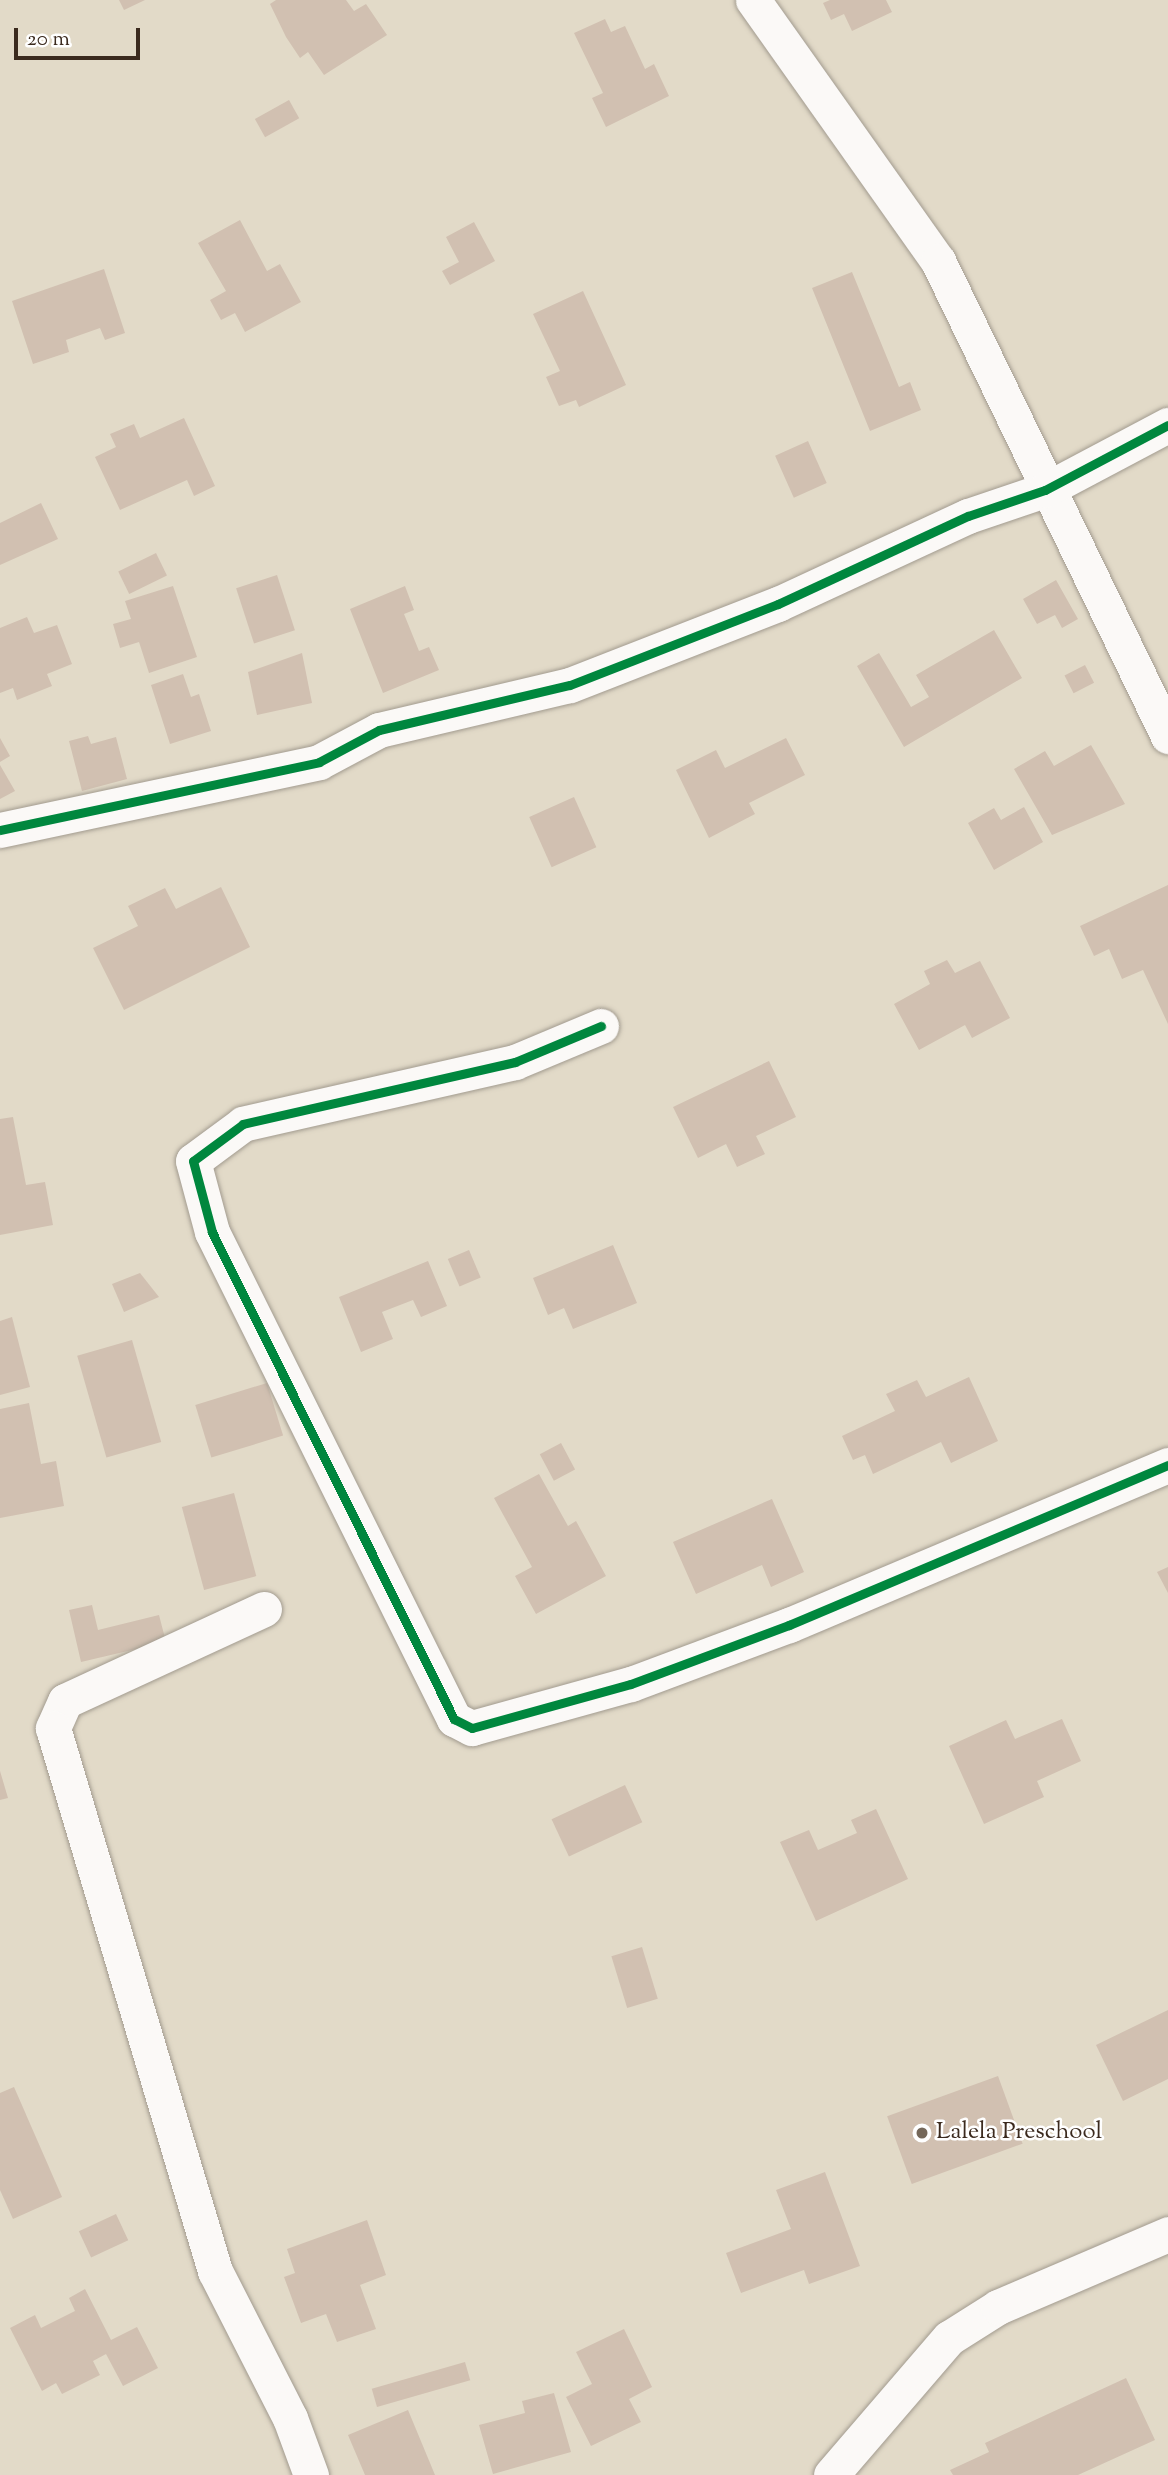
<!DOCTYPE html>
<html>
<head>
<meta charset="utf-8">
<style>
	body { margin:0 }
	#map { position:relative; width:1168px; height:2475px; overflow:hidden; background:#e2dac8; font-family:"Sorts Mill Goudy",serif }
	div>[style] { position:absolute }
	.building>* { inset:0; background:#d1c0b1; transform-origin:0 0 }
	.roads { filter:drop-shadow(0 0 2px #a29b8f) drop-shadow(0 0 2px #a29b8f) }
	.minor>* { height:35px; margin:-17.5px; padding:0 17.5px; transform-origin:17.5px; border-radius:17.5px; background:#fbf9f7 }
	.cycleway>* { height:9px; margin:-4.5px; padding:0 4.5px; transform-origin:4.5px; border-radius:4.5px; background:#00873e }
	.dots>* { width:19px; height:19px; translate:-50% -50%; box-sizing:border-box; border:4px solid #fff; border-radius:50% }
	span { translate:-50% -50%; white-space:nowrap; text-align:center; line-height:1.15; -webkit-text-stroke:5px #fff; paint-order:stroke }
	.poi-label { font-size:24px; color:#3b2a1e }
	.left { translate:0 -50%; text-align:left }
	.scale { position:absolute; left:14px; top:28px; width:126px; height:32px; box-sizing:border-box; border:4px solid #3b2a1e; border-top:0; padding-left:9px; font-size:21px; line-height:24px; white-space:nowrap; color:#3b2a1e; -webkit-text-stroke:5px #fff; paint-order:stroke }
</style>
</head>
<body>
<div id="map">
	<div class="building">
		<i style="clip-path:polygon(119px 0,145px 0,124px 10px)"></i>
		<i style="clip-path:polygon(276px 0,346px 0,354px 11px,366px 4px,387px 35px,324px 75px,308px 52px,300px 58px,286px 37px,270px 4px)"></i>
		<i style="clip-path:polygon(830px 0,886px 0,892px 12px,852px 31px,844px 14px,831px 20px,823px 3px)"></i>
		<i style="clip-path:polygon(605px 19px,611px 32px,625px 26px,645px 69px,654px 64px,669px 96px,606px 127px,592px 98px,603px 93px,574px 33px)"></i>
		<i style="left:289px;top:100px;width:21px;height:39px;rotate:61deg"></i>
		<i style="clip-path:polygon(240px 220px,267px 271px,280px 264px,301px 302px,245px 332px,235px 313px,221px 320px,210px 300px,226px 291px,198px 243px)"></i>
		<i style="clip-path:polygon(474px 222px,495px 261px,450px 285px,442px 271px,459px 262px,446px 237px)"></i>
		<i style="clip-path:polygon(104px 269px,125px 333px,105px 340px,100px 328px,66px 340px,69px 352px,33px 364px,12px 301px)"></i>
		<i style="clip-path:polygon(852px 272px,899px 387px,910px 382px,921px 410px,870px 431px,812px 288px)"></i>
		<i style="clip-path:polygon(583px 291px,626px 385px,579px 407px,576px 400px,559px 406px,546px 377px,560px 371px,533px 314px)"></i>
		<i style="clip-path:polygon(184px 418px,215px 486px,194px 496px,187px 480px,120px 510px,95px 457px,116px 447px,110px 434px,134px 424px,140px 438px)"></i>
		<i style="left:808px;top:441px;width:46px;height:36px;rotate:66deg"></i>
		<i style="clip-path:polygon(41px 503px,58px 539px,0 565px,0 523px)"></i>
		<i style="left:156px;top:553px;width:25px;height:42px;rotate:64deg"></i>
		<i style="left:277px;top:575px;width:58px;height:43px;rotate:72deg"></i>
		<i style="clip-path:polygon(1056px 580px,1078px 619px,1062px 628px,1055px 615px,1037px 624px,1023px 599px)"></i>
		<i style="clip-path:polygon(173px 586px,197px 657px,149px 673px,139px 642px,120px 648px,113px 624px,131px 619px,125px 601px)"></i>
		<i style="clip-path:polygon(405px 586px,414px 610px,404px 614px,419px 651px,429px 647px,439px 670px,383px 693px,350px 609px)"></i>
		<i style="clip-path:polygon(27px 617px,34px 633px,57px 625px,72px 664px,47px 674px,52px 686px,17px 700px,13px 688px,0 693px,0 628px)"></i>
		<i style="clip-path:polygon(994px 630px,1022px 678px,904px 747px,857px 666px,879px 653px,911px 707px,929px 697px,916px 675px)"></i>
		<i style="clip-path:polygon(302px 653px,312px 703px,257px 715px,248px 672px)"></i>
		<i style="left:1085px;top:665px;width:20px;height:23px;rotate:63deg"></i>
		<i style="clip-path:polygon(183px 674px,191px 697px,199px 694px,211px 731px,170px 744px,151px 685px)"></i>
		<i style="clip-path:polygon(88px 736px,91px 744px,116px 737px,127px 779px,82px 791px,69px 741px)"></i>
		<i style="clip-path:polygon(0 738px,10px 756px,0 762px)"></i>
		<i style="clip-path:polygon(786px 738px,805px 775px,749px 803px,755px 814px,709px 838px,676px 770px,716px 750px,725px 768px)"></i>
		<i style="clip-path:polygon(1091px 745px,1125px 804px,1052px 835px,1014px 769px,1045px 751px,1054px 766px)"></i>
		<i style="clip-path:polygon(0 765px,15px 791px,0 799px)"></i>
		<i style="left:574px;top:797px;width:55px;height:49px;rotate:66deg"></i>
		<i style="clip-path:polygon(1024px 807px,1043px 842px,994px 870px,968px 823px,994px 808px,1001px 820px)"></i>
		<i style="clip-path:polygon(1168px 885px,1168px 1024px,1143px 970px,1122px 979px,1109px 949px,1094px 956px,1080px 926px)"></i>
		<i style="clip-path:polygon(221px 887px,250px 947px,124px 1010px,93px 948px,138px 926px,128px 906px,165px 888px,176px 909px)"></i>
		<i style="clip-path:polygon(947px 960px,955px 973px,980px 961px,1010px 1018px,972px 1038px,965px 1025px,919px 1050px,894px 1004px,930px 984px,924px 971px)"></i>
		<i style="clip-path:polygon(769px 1061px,796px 1117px,756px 1136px,765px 1154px,737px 1167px,726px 1144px,698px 1158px,673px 1107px)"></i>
		<i style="clip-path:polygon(13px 1117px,26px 1185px,45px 1182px,53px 1225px,0 1235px,0 1119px)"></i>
		<i style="clip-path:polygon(613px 1245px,637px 1303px,573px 1329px,564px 1308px,548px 1315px,533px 1278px)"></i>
		<i style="left:469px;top:1250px;width:30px;height:23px;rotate:67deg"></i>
		<i style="clip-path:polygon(428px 1261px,447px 1306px,421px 1317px,413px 1300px,382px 1312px,393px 1339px,361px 1352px,339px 1297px)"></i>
		<i style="clip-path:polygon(140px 1273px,159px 1297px,124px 1312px,112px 1284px)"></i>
		<i style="clip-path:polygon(12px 1317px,30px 1387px,0 1395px,0 1321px)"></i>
		<i style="left:132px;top:1340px;width:106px;height:57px;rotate:74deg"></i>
		<i style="clip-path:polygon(969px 1377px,998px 1441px,951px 1463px,941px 1442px,873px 1474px,865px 1455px,853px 1460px,842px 1436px,895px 1411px,886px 1394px,917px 1380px,926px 1397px)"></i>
		<i style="left:267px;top:1383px;width:55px;height:75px;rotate:73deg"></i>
		<i style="clip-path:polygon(29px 1403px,41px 1464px,56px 1461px,64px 1506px,0 1518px,0 1409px)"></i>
		<i style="left:561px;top:1443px;width:30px;height:24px;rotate:62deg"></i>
		<i style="clip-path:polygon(539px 1474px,568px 1526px,576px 1521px,606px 1576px,536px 1614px,515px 1576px,532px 1567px,494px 1498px)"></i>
		<i style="left:234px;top:1493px;width:86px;height:54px;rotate:75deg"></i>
		<i style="clip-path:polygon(772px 1499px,804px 1572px,771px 1587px,762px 1565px,696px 1594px,673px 1542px)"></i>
		<i style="clip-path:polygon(1168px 1567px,1168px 1593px,1157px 1572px)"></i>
		<i style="clip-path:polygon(92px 1605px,98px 1630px,159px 1615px,166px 1642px,81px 1662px,69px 1610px)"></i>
		<i style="clip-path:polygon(1062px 1719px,1081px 1761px,1037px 1781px,1044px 1797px,984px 1824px,949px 1746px,1006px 1720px,1015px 1739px)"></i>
		<i style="clip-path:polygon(0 1771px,8px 1798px,0 1800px)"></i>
		<i style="left:625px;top:1785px;width:41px;height:81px;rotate:65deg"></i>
		<i style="clip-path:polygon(876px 1809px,908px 1879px,816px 1921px,780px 1842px,809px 1830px,818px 1850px,857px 1833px,851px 1820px)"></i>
		<i style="left:642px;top:1947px;width:54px;height:32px;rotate:73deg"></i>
		<i style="clip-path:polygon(1168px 2010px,1168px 2079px,1123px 2101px,1096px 2045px)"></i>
		<i style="left:998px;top:2076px;width:72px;height:118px;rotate:70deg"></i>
		<i style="clip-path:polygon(14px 2087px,62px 2197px,13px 2219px,0 2190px,0 2093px)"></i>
		<i style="clip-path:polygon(825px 2172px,860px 2266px,809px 2284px,804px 2270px,741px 2293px,726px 2253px,791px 2229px,776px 2190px)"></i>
		<i style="left:116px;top:2214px;width:29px;height:41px;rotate:65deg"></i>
		<i style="clip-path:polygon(367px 2220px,386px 2275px,360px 2285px,376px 2329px,337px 2342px,326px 2314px,301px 2323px,284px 2277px,295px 2273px,287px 2249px)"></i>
		<i style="clip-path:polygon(85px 2289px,111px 2340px,137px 2327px,158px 2368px,123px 2386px,106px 2354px,93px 2361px,100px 2375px,62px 2394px,56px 2383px,42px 2391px,10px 2328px,35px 2315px,41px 2328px,75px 2311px,69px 2298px)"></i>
		<i style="clip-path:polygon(624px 2329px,652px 2387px,629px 2399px,641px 2422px,591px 2446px,566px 2397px,592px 2384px,576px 2352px)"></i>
		<i style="left:465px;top:2362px;width:19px;height:97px;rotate:74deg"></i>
		<i style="clip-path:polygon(1126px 2378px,1155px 2440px,1078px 2475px,953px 2475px,950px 2470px,989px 2452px,985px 2443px)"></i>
		<i style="clip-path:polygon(554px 2393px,571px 2452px,493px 2474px,479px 2425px,525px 2413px,522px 2401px)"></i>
		<i style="clip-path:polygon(408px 2410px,435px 2475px,365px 2475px,348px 2435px)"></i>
	</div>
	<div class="roads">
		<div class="minor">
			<i style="left:753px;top:0;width:320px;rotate:54.7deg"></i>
			<i style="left:938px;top:261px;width:528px;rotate:64.16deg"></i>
			<i style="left:0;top:830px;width:326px;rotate:-12deg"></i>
			<i style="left:319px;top:762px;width:68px;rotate:-28.1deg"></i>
			<i style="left:379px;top:730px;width:196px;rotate:-13.3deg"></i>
			<i style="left:570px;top:685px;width:223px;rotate:-21.3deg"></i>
			<i style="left:778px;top:604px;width:209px;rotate:-24.9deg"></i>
			<i style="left:968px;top:516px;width:81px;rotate:-18.7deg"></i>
			<i style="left:1045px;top:490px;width:139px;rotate:-27.9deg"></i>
			<i style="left:601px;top:1026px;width:93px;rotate:157.3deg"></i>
			<i style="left:515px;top:1062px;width:279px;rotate:167.2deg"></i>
			<i style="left:243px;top:1124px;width:62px;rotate:143.5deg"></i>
			<i style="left:193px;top:1161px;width:73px;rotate:75deg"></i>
			<i style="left:212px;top:1232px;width:544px;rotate:63.58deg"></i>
			<i style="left:454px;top:1719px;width:20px;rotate:27deg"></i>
			<i style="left:472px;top:1728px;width:165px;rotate:-15.5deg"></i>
			<i style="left:631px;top:1684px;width:169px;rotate:-20.5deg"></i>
			<i style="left:789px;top:1625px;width:411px;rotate:-22.9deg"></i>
			<i style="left:264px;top:1609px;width:219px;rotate:155.2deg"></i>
			<i style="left:65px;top:1701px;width:30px;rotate:114deg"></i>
			<i style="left:53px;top:1728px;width:567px;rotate:73.39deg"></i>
			<i style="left:215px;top:2271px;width:165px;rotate:63deg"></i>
			<i style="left:290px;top:2418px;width:61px;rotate:69.8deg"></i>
			<i style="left:831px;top:2475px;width:181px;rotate:-49.3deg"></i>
			<i style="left:949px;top:2338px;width:58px;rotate:-32.3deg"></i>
			<i style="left:998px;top:2307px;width:185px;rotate:-23.2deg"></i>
		</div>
	</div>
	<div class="cycleway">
		<i style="left:0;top:830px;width:326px;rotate:-12deg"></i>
		<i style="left:319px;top:762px;width:68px;rotate:-28.1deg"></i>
		<i style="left:379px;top:730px;width:196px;rotate:-13.3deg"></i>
		<i style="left:570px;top:685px;width:223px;rotate:-21.3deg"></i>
		<i style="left:778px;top:604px;width:209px;rotate:-24.9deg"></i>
		<i style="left:968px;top:516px;width:81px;rotate:-18.7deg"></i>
		<i style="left:1045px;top:490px;width:139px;rotate:-27.9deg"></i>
		<i style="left:601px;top:1026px;width:93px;rotate:157.3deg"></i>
		<i style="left:515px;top:1062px;width:279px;rotate:167.2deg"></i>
		<i style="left:243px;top:1124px;width:62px;rotate:143.5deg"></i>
		<i style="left:193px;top:1161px;width:73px;rotate:75deg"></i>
		<i style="left:212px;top:1232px;width:544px;rotate:63.58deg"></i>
		<i style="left:454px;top:1719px;width:20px;rotate:27deg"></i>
		<i style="left:472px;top:1728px;width:165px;rotate:-15.5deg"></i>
		<i style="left:631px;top:1684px;width:169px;rotate:-20.5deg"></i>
		<i style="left:789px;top:1625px;width:411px;rotate:-22.9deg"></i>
	</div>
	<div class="dots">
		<i style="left:922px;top:2133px;background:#75685a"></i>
	</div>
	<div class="poi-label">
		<span class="left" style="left:936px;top:2133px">Lalela Preschool</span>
	</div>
	<div class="scale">20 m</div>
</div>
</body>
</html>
